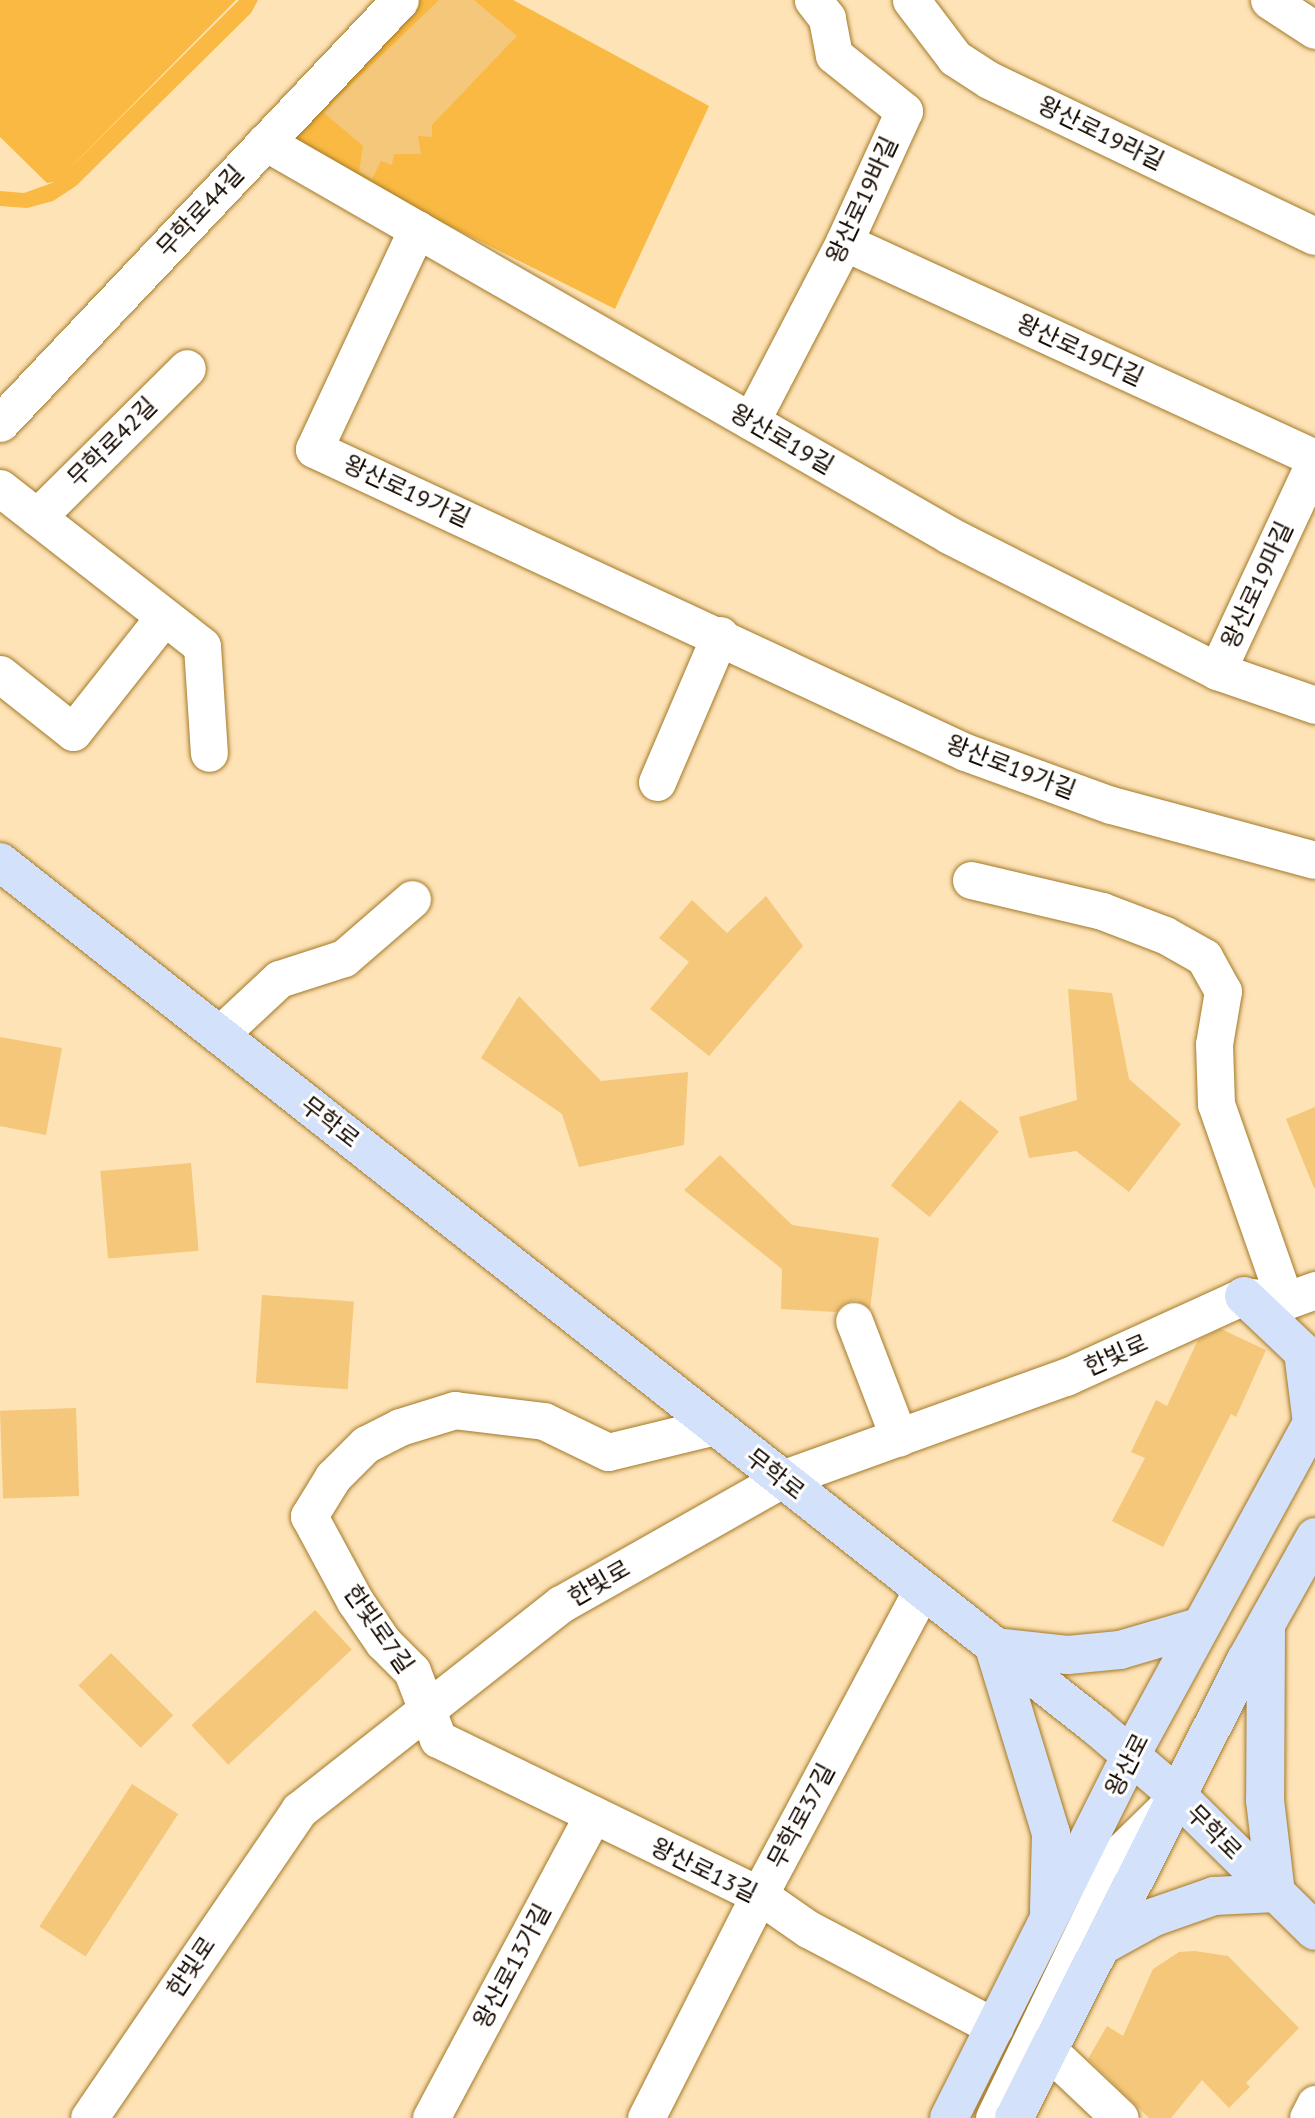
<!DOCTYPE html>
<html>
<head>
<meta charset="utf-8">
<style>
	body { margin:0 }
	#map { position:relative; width:1315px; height:2118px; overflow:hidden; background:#fee3b6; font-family:"PT Sans","Noto Sans KR",sans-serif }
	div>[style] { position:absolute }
	.green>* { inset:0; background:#f9b942 }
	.building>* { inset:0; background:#f4c77a; transform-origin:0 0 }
	.roads { filter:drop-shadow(0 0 2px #a37928) drop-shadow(0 0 2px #a37928) }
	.minor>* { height:37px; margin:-18.5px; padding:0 18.5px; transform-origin:18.5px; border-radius:18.5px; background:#fff }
	.major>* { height:38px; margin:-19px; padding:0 19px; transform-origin:19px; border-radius:19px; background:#d3e2fa }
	span { translate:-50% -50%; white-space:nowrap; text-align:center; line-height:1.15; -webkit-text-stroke:6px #fff; paint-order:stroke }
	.street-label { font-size:24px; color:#160a00 }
</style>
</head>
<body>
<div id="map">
	<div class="green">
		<i style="clip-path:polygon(0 0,236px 0,65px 173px,239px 0,258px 0,251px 13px,76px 186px,53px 201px,27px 208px,0 206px,0 191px,24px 193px,55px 182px,47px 183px,0 137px)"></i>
		<i style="clip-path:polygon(416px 0,513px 0,709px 106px,615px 309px,380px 191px,286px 137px)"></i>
	</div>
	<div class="building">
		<i style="clip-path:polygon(439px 0,474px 0,517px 36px,432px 125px,432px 137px,418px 136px,421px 154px,394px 154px,392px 165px,381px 161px,372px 179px,359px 172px,363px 146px,323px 112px)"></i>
		<i style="clip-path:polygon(766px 896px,803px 946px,709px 1056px,650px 1009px,689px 962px,659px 938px,692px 900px,727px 933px)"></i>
		<i style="clip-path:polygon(1068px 989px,1112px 993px,1129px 1079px,1181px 1124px,1129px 1192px,1076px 1151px,1029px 1158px,1019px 1117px,1077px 1100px)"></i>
		<i style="clip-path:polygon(519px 996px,601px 1081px,688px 1072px,684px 1145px,579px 1167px,562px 1114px,481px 1058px)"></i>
		<i style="clip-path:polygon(0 1037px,62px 1048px,46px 1135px,0 1126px)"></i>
		<i style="left:960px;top:1100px;width:50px;height:110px;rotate:39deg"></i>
		<i style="clip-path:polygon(1315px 1107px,1315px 1188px,1314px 1188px,1286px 1119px)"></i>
		<i style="clip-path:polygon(720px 1155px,792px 1225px,879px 1238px,870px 1309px,857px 1300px,846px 1302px,836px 1312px,781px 1309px,782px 1269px,684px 1190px)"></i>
		<i style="left:191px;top:1163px;width:88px;height:91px;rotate:85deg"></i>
		<i style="left:262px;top:1295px;width:92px;height:88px;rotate:4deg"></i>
		<i style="clip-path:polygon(1221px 1329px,1266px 1350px,1236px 1417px,1231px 1414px,1163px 1547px,1112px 1521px,1145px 1458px,1131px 1452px,1156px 1400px,1167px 1406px,1198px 1340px)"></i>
		<i style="left:76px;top:1408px;width:88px;height:76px;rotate:88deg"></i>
		<i style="left:315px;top:1610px;width:54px;height:169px;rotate:47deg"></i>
		<i style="left:111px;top:1653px;width:88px;height:46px;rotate:45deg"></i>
		<i style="left:132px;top:1784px;width:55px;height:170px;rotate:33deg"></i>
		<i style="clip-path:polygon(1195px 1951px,1228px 1956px,1299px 2028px,1246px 2083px,1250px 2087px,1229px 2108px,1202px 2080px,1171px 2118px,1149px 2118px,1088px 2059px,1107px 2026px,1123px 2036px,1153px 1969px,1179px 1952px)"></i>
	</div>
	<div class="roads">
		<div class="minor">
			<i style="left:911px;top:0;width:73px;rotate:52.8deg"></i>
			<i style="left:955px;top:58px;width:40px;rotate:32.9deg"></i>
			<i style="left:989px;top:80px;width:361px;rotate:25.6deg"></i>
			<i style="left:1269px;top:0;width:55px;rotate:33.1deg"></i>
			<i style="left:265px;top:142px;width:789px;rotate:29.88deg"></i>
			<i style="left:949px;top:535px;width:301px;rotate:26.9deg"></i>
			<i style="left:1217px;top:671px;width:104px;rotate:19.1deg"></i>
			<i style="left:417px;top:229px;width:243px;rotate:115.1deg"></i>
			<i style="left:314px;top:449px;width:718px;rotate:24.96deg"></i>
			<i style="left:965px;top:752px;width:155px;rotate:20deg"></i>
			<i style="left:1111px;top:805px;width:211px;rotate:15.1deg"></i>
			<i style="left:844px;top:242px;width:518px;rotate:24.64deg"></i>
			<i style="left:751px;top:421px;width:202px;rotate:-62.5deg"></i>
			<i style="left:844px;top:242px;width:144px;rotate:-65.4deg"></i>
			<i style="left:904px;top:111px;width:90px;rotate:-141.3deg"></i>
			<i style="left:834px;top:55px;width:38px;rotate:-101deg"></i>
			<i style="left:827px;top:18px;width:23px;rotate:-128deg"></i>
			<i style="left:0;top:423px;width:582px;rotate:-46.6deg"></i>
			<i style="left:0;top:488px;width:256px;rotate:38deg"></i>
			<i style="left:202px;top:646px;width:107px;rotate:86.3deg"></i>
			<i style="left:37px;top:517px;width:211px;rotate:-44.8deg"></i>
			<i style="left:1217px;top:671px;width:232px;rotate:-65deg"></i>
			<i style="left:0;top:674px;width:93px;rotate:38.5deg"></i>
			<i style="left:73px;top:732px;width:145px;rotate:-51.7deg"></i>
			<i style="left:657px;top:782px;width:160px;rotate:-66.8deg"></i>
			<i style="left:971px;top:880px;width:135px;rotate:13.3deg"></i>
			<i style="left:1102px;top:911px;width:67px;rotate:20.9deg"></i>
			<i style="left:1165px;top:935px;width:45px;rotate:29.4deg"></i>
			<i style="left:1204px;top:957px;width:39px;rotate:61deg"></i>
			<i style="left:1223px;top:991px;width:54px;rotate:99.6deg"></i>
			<i style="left:1214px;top:1044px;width:60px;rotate:88.1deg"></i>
			<i style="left:1216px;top:1104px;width:209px;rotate:70.7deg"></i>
			<i style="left:219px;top:1035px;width:82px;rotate:-43deg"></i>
			<i style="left:279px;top:979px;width:68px;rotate:-17.9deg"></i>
			<i style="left:344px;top:958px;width:90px;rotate:-40.9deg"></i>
			<i style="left:854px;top:1321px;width:125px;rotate:69deg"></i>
			<i style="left:715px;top:1426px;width:110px;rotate:166.3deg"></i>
			<i style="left:608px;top:1452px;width:71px;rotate:-154.2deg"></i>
			<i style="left:544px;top:1421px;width:90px;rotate:-173deg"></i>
			<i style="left:455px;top:1410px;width:58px;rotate:162.8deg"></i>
			<i style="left:400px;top:1427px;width:38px;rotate:153deg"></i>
			<i style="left:366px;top:1444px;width:47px;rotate:135deg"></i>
			<i style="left:333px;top:1477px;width:46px;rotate:121.6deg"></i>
			<i style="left:309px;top:1516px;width:97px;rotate:61.6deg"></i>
			<i style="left:355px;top:1601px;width:50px;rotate:55.7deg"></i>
			<i style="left:383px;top:1642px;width:41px;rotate:45deg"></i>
			<i style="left:412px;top:1671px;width:73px;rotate:69.1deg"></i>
			<i style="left:438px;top:1739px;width:357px;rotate:25.9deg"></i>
			<i style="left:759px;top:1895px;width:60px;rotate:34.8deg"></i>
			<i style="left:808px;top:1929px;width:211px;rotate:27.7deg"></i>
			<i style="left:1047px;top:2049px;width:100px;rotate:43.4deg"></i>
			<i style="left:89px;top:2118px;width:373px;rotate:-55.7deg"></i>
			<i style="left:299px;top:1810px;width:333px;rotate:-38.2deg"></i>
			<i style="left:561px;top:1604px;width:254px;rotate:-29.5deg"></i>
			<i style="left:782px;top:1479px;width:302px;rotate:-19.8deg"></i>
			<i style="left:1066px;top:1377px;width:196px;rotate:-24.5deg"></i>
			<i style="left:1244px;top:1296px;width:41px;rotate:7deg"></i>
			<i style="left:1285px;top:1301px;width:32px;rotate:-20deg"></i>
			<i style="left:431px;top:2118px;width:344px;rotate:-61.9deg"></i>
			<i style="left:646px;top:2118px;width:250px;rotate:-63.1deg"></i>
			<i style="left:759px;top:1895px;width:346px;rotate:-61.9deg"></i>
			<i style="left:994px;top:2118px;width:297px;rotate:-64.3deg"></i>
			<i style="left:1123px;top:1850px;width:62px;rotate:-44.3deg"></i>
			<i style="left:1308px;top:2118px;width:16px;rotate:-63deg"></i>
		</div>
		<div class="major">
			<i style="left:0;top:862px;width:1396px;rotate:38.25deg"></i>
			<i style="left:1096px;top:1726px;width:108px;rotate:40.5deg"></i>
			<i style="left:1178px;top:1796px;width:192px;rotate:44.6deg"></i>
			<i style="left:1244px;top:1296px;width:81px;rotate:43.5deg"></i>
			<i style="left:1303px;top:1352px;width:72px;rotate:82.8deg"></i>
			<i style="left:1266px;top:1630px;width:170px;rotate:90.3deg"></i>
			<i style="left:1265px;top:1800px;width:94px;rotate:83.3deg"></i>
			<i style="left:994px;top:1647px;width:195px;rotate:73deg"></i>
			<i style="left:1051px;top:1833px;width:77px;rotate:91.5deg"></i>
			<i style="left:994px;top:1647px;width:74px;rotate:6.2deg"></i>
			<i style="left:1068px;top:1655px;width:52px;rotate:-5.5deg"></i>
			<i style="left:1120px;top:1650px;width:81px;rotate:-16.4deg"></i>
			<i style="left:1103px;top:1945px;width:58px;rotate:-28.8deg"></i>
			<i style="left:1154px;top:1917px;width:64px;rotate:-19.3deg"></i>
			<i style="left:1214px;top:1896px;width:62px;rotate:-2.8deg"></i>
			<i style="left:949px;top:2118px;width:406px;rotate:-63.4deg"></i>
			<i style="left:1131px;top:1755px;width:384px;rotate:-61.4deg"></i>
			<i style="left:1014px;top:2118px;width:513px;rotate:-63.14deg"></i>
			<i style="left:1246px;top:1660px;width:141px;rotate:-60.7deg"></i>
		</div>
	</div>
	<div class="street-label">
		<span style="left:1101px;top:133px;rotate:26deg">왕산로19라길</span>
		<span style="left:862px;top:200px;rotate:-65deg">왕산로19바길</span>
		<span style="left:200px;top:211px;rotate:-47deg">무학로44길</span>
		<span style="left:1080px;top:350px;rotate:25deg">왕산로19다길</span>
		<span style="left:782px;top:439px;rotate:30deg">왕산로19길</span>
		<span style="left:112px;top:442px;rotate:-45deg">무학로42길</span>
		<span style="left:407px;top:491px;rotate:25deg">왕산로19가길</span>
		<span style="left:1257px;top:585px;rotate:-65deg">왕산로19마길</span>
		<span style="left:1011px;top:767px;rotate:21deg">왕산로19가길</span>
		<span style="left:330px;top:1122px;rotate:38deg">무학로</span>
		<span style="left:1116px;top:1355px;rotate:-24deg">한빛로</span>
		<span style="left:775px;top:1474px;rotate:38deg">무학로</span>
		<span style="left:599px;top:1583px;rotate:-30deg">한빛로</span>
		<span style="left:379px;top:1629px;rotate:55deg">한빛로7길</span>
		<span style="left:1127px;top:1765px;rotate:-63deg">왕산로</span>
		<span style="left:801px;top:1816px;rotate:-62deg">무학로37길</span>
		<span style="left:1214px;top:1832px;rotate:45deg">무학로</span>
		<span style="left:704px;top:1870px;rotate:26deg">왕산로13길</span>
		<span style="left:512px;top:1966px;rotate:-62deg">왕산로13가길</span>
		<span style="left:191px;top:1967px;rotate:-56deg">한빛로</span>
	</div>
</div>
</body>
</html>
